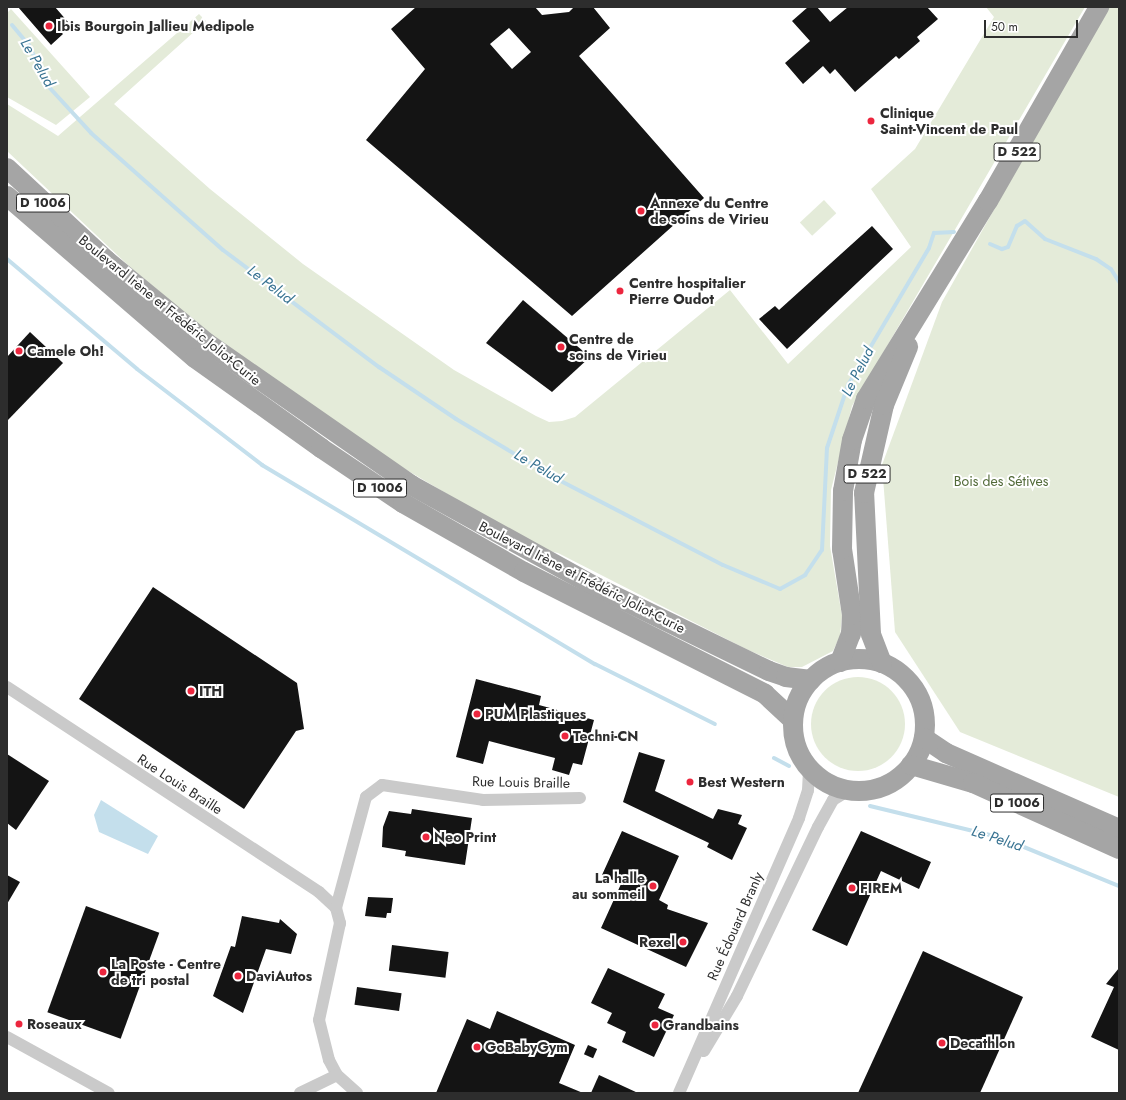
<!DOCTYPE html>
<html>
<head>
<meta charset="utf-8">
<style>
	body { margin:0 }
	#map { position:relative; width:1126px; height:1100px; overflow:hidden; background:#fff; font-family:Jost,sans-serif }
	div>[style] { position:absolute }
	.green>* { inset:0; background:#e4ebd9; transform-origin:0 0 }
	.round { border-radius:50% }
	.water>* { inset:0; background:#c4dfec }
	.stream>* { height:4px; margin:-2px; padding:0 2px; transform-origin:2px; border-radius:2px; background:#c4dfec }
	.building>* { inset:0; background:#141414; transform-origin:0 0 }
	.minor>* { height:12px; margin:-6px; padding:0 6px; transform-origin:6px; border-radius:6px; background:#cacaca }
	.primary>* { height:20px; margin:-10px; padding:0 10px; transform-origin:10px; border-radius:10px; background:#a5a5a5 }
	.primary>.ring { margin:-10px; padding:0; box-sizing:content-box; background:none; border:20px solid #a5a5a5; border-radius:50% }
	.dots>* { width:11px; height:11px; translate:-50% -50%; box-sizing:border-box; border:2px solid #fff; border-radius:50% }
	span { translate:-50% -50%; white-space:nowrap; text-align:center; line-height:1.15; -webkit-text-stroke:4px #fff; paint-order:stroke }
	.shield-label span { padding:1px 3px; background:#fff; border:1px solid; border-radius:3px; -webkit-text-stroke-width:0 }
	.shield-label { font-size:13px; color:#2d2d2d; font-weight:700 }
	.poi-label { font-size:14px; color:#2d2d2d; font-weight:700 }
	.left { translate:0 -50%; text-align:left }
	.right { translate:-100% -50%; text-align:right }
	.street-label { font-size:14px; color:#2d2d2d }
	.park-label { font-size:14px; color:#526a39 }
	.water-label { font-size:15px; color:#387392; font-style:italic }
	.frame { position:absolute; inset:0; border:8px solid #2d2d2d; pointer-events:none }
	.scale { position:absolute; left:984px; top:20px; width:94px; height:18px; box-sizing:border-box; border:2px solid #2d2d2d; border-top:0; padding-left:5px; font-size:12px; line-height:14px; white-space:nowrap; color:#2d2d2d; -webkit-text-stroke:3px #fff; paint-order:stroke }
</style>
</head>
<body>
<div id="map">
	<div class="green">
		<i style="clip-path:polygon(986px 7px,1085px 7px,852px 406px,831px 490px,830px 546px,842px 616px,840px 636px,833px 651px,802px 667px,788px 667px,748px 650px,558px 553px,540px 549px,373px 450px,203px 328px,130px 267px,7px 151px,7px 104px,58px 136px,199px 14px,206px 21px,114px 104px,210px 189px,303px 264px,454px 370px,536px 416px,549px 422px,562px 421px,575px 417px,730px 290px,788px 364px,911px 247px,871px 189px,915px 149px,994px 17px)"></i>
		<i style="clip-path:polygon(1108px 7px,1119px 7px,1119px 797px,960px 732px,895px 632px,882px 465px,942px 302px)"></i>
		<i style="clip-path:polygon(11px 9px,90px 97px,56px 125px,7px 97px,7px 13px)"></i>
		<i style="left:824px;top:200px;width:18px;height:33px;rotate:47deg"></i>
		<i class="round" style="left:811px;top:677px;width:94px;height:94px"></i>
	</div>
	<div class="water">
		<i style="clip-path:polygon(101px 800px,158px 836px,148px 854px,99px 832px,94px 815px)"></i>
	</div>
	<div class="stream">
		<i style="left:12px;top:25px;width:26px;rotate:50deg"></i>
		<i style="left:29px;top:45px;width:45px;rotate:65.1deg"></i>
		<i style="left:48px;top:86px;width:64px;rotate:47.5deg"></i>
		<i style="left:91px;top:133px;width:176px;rotate:41.6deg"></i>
		<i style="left:223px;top:250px;width:195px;rotate:36.9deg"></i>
		<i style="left:379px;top:367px;width:93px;rotate:34deg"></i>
		<i style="left:456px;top:419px;width:115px;rotate:30.8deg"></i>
		<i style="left:555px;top:478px;width:189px;rotate:27.4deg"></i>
		<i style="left:723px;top:565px;width:62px;rotate:22.8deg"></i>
		<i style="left:780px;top:589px;width:29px;rotate:-29deg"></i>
		<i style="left:805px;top:575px;width:30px;rotate:-56deg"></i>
		<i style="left:822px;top:550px;width:102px;rotate:-87.2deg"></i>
		<i style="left:827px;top:448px;width:66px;rotate:-71.6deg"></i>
		<i style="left:848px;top:385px;width:159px;rotate:-59.4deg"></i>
		<i style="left:929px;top:248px;width:16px;rotate:-72deg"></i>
		<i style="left:934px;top:233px;width:20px;rotate:-3deg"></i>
		<i style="left:990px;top:244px;width:13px;rotate:23deg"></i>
		<i style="left:1002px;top:249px;width:6px;rotate:-18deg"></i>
		<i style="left:1008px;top:247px;width:23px;rotate:-67deg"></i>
		<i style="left:1017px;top:226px;width:9px;rotate:-32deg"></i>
		<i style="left:1025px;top:221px;width:27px;rotate:42deg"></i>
		<i style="left:1045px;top:239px;width:55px;rotate:21.4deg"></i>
		<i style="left:1096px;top:259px;width:18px;rotate:34deg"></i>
		<i style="left:1111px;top:269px;width:15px;rotate:58deg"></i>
		<i style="left:7px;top:259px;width:170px;rotate:40.2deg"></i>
		<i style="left:137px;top:369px;width:158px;rotate:37.5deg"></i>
		<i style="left:262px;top:465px;width:388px;rotate:30.9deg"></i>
		<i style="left:595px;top:664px;width:134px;rotate:26.6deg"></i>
		<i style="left:774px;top:758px;width:17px;rotate:28deg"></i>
		<i style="left:870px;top:806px;width:136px;rotate:13.6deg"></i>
		<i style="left:1002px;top:838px;width:126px;rotate:22.3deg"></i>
	</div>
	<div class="building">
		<i style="clip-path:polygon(18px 7px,55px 7px,68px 22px,59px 30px,63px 34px,51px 45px)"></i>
		<i style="clip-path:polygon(evenodd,416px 7px,535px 7px,542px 15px,569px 12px,574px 7px,593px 7px,610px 28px,579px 56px,704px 198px,572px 316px,366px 140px,425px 69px,391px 29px,416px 7px,509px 28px,531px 52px,512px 69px,490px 44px,509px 28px)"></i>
		<i style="clip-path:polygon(808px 7px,817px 7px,830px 22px,848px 7px,927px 7px,938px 19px,917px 37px,920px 41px,899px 59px,896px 56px,855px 92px,835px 69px,830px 74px,823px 66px,803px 84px,785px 63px,810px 41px,792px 21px)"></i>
		<i style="clip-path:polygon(872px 226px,893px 249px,787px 349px,759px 319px,775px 306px,779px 310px)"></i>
		<i style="clip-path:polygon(523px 300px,590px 357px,552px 392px,486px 343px)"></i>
		<i style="clip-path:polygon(30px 332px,63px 363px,7px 421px,7px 357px)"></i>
		<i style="clip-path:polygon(153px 587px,297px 683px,304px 729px,296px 731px,244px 809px,79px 699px)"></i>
		<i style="clip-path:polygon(476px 679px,541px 696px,539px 705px,594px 720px,582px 765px,573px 763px,569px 775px,552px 770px,555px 758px,489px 741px,483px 764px,456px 757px)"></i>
		<i style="clip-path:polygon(639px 752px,665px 760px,655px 791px,713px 819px,718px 809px,742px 815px,738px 824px,747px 828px,732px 860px,707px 847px,709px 843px,623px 802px)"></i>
		<i style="clip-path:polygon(7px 754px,49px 781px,16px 830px,7px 823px)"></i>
		<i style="clip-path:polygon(412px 809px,472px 818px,465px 865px,405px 856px,406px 851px,382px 847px,383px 827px,389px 811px,411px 814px)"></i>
		<i style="clip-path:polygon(622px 831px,679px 856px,659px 900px,668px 905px,667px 909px,708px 923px,686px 967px,601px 928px,621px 884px,602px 875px)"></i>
		<i style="clip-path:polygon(861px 831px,931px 862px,919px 889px,881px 871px,847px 946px,812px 930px)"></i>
		<i style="clip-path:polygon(7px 875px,20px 882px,7px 904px)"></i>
		<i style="clip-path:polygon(368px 897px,393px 898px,391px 913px,387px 913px,386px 918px,365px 916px)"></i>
		<i style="left:86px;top:906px;width:78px;height:113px;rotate:20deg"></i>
		<i style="clip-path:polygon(242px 916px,279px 923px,280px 919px,297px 934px,291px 954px,266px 949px,243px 1013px,213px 996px,231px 946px,235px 947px)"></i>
		<i style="left:392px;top:945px;width:57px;height:26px;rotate:7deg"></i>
		<i style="clip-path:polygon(923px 951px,1023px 997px,980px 1093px,858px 1093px)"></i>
		<i style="clip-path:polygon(608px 968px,665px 994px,658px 1008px,674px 1015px,654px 1057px,622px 1042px,626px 1032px,607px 1023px,612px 1013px,591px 1003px)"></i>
		<i style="clip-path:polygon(1119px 968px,1119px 1050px,1091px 1037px,1114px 987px,1106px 984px)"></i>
		<i style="left:357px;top:987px;width:45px;height:18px;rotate:8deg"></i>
		<i style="clip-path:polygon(497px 1011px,575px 1045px,559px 1083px,583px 1093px,436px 1093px,467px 1019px,490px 1029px)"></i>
		<i style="left:588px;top:1045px;width:10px;height:10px;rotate:24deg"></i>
		<i style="clip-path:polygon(599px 1075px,638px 1093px,591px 1093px)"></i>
	</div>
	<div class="minor">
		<i style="left:7px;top:687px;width:373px;rotate:33.3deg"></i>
		<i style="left:319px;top:892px;width:23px;rotate:43deg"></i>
		<i style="left:336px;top:908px;width:16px;rotate:75deg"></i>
		<i style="left:340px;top:923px;width:99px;rotate:102.2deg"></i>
		<i style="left:319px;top:1020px;width:41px;rotate:76deg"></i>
		<i style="left:329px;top:1060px;width:17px;rotate:62deg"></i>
		<i style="left:337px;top:1075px;width:27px;rotate:42deg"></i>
		<i style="left:336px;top:908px;width:115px;rotate:-74.9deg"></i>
		<i style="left:366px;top:797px;width:20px;rotate:-37deg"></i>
		<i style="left:382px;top:785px;width:102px;rotate:8.4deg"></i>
		<i style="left:483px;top:800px;width:97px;rotate:-1.2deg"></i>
		<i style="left:7px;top:1037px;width:116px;rotate:28.8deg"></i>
		<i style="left:704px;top:1051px;width:64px;rotate:-59deg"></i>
		<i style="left:737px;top:996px;width:187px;rotate:-64.4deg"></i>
		<i style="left:818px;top:827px;width:31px;rotate:-61deg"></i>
		<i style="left:833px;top:800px;width:19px;rotate:-32deg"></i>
		<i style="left:300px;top:1093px;width:41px;rotate:-25.9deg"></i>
		<i style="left:679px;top:1093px;width:300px;rotate:-66.4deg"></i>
		<i style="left:799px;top:818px;width:29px;rotate:-72deg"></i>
		<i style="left:808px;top:790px;width:22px;rotate:-87deg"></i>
	</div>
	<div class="primary">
		<i style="left:7px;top:168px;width:135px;rotate:42.9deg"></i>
		<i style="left:106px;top:260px;width:131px;rotate:39.4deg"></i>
		<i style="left:207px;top:343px;width:249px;rotate:34.8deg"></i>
		<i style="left:411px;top:485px;width:211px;rotate:28.9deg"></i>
		<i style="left:596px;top:587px;width:192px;rotate:25.9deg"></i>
		<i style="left:769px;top:671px;width:18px;rotate:19deg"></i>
		<i style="left:786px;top:677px;width:25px;rotate:7deg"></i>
		<i style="left:7px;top:196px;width:248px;rotate:40.8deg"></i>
		<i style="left:195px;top:358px;width:155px;rotate:35.5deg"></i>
		<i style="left:321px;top:448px;width:99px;rotate:33.9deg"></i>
		<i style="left:403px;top:503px;width:139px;rotate:29.7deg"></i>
		<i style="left:524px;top:572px;width:270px;rotate:26.8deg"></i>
		<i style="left:765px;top:694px;width:38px;rotate:43deg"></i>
		<i class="ring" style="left:793px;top:659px;width:112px;height:112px"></i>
		<i style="left:840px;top:662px;width:30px;rotate:-69deg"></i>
		<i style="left:851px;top:634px;width:19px;rotate:-87deg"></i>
		<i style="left:852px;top:615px;width:67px;rotate:-98.6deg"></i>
		<i style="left:842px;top:549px;width:58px;rotate:-89deg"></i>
		<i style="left:843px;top:491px;width:52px;rotate:-80deg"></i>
		<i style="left:852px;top:440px;width:43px;rotate:-71.1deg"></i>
		<i style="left:866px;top:399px;width:233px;rotate:-58.4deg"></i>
		<i style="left:988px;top:201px;width:224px;rotate:-60.2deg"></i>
		<i style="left:882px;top:663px;width:31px;rotate:-111deg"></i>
		<i style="left:871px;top:634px;width:141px;rotate:-92.8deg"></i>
		<i style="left:864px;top:493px;width:90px;rotate:-77.2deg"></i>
		<i style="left:884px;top:405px;width:63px;rotate:-67.5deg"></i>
		<i style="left:924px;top:738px;width:27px;rotate:34deg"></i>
		<i style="left:946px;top:753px;width:189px;rotate:23.7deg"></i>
		<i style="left:911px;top:765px;width:65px;rotate:16.2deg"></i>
		<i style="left:973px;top:783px;width:160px;rotate:24.3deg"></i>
	</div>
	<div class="dots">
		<i style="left:49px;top:26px;background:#ec263e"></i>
		<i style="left:871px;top:121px;background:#ec263e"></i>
		<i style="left:641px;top:211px;background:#ec263e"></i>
		<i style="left:620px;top:291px;background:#ec263e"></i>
		<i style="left:561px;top:347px;background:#ec263e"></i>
		<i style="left:19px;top:351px;background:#ec263e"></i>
		<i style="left:191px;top:691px;background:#ec263e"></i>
		<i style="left:477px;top:714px;background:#ec263e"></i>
		<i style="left:565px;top:736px;background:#ec263e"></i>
		<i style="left:690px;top:782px;background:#ec263e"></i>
		<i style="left:426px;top:837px;background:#ec263e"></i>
		<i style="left:653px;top:886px;background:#ec263e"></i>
		<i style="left:852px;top:888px;background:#ec263e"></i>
		<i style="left:683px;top:942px;background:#ec263e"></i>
		<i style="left:103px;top:972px;background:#ec263e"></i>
		<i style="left:238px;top:976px;background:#ec263e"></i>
		<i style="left:19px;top:1024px;background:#ec263e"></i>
		<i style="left:655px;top:1025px;background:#ec263e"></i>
		<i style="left:942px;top:1043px;background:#ec263e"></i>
		<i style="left:477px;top:1047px;background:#ec263e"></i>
	</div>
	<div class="shield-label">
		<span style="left:1017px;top:152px">D 522</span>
		<span style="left:43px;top:203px">D 1006</span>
		<span style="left:867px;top:474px">D 522</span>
		<span style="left:380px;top:488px">D 1006</span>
		<span style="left:1017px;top:803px">D 1006</span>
	</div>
	<div class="poi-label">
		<span class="left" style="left:57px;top:26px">Ibis Bourgoin Jallieu Medipole</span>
		<span class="left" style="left:880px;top:121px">Clinique<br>Saint-Vincent de Paul</span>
		<span class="left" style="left:650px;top:211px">Annexe du Centre<br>de soins de Virieu</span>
		<span class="left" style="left:629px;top:291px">Centre hospitalier<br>Pierre Oudot</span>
		<span class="left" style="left:569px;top:347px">Centre de<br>soins de Virieu</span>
		<span class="left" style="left:27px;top:351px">Camele Oh!</span>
		<span class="left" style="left:199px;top:691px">ITH</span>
		<span class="left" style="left:485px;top:714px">PUM Plastiques</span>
		<span class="left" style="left:573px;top:736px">Techni-CN</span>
		<span class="left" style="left:698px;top:782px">Best Western</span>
		<span class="left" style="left:434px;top:837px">Neo Print</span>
		<span class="right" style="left:645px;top:886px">La halle<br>au sommeil</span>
		<span class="left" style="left:860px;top:888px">FIREM</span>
		<span class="right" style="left:675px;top:942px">Rexel</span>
		<span class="left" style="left:111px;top:972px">La Poste - Centre<br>de tri postal</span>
		<span class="left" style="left:246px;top:976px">DaviAutos</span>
		<span class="left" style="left:27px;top:1024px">Roseaux</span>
		<span class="left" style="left:663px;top:1025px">Grandbains</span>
		<span class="left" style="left:950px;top:1043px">Decathlon</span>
		<span class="left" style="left:485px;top:1047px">GoBabyGym</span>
	</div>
	<div class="street-label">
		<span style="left:170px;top:310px;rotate:39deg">Boulevard Irène et Frédéric Joliot-Curie</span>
		<span style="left:582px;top:577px;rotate:27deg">Boulevard Irène et Frédéric Joliot-Curie</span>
		<span style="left:521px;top:782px;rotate:1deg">Rue Louis Braille</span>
		<span style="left:180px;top:784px;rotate:33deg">Rue Louis Braille</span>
		<span style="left:735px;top:926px;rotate:-66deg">Rue Édouard Branly</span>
	</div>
	<div class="park-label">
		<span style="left:1001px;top:481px">Bois des Sétives</span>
	</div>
	<div class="water-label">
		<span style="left:37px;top:63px;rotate:60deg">Le Pelud</span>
		<span style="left:270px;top:285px;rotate:37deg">Le Pelud</span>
		<span style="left:858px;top:372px;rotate:-63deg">Le Pelud</span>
		<span style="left:538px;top:467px;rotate:30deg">Le Pelud</span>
		<span style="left:997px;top:839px;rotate:18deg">Le Pelud</span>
	</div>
	<div class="frame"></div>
	<div class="scale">50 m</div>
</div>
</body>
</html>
